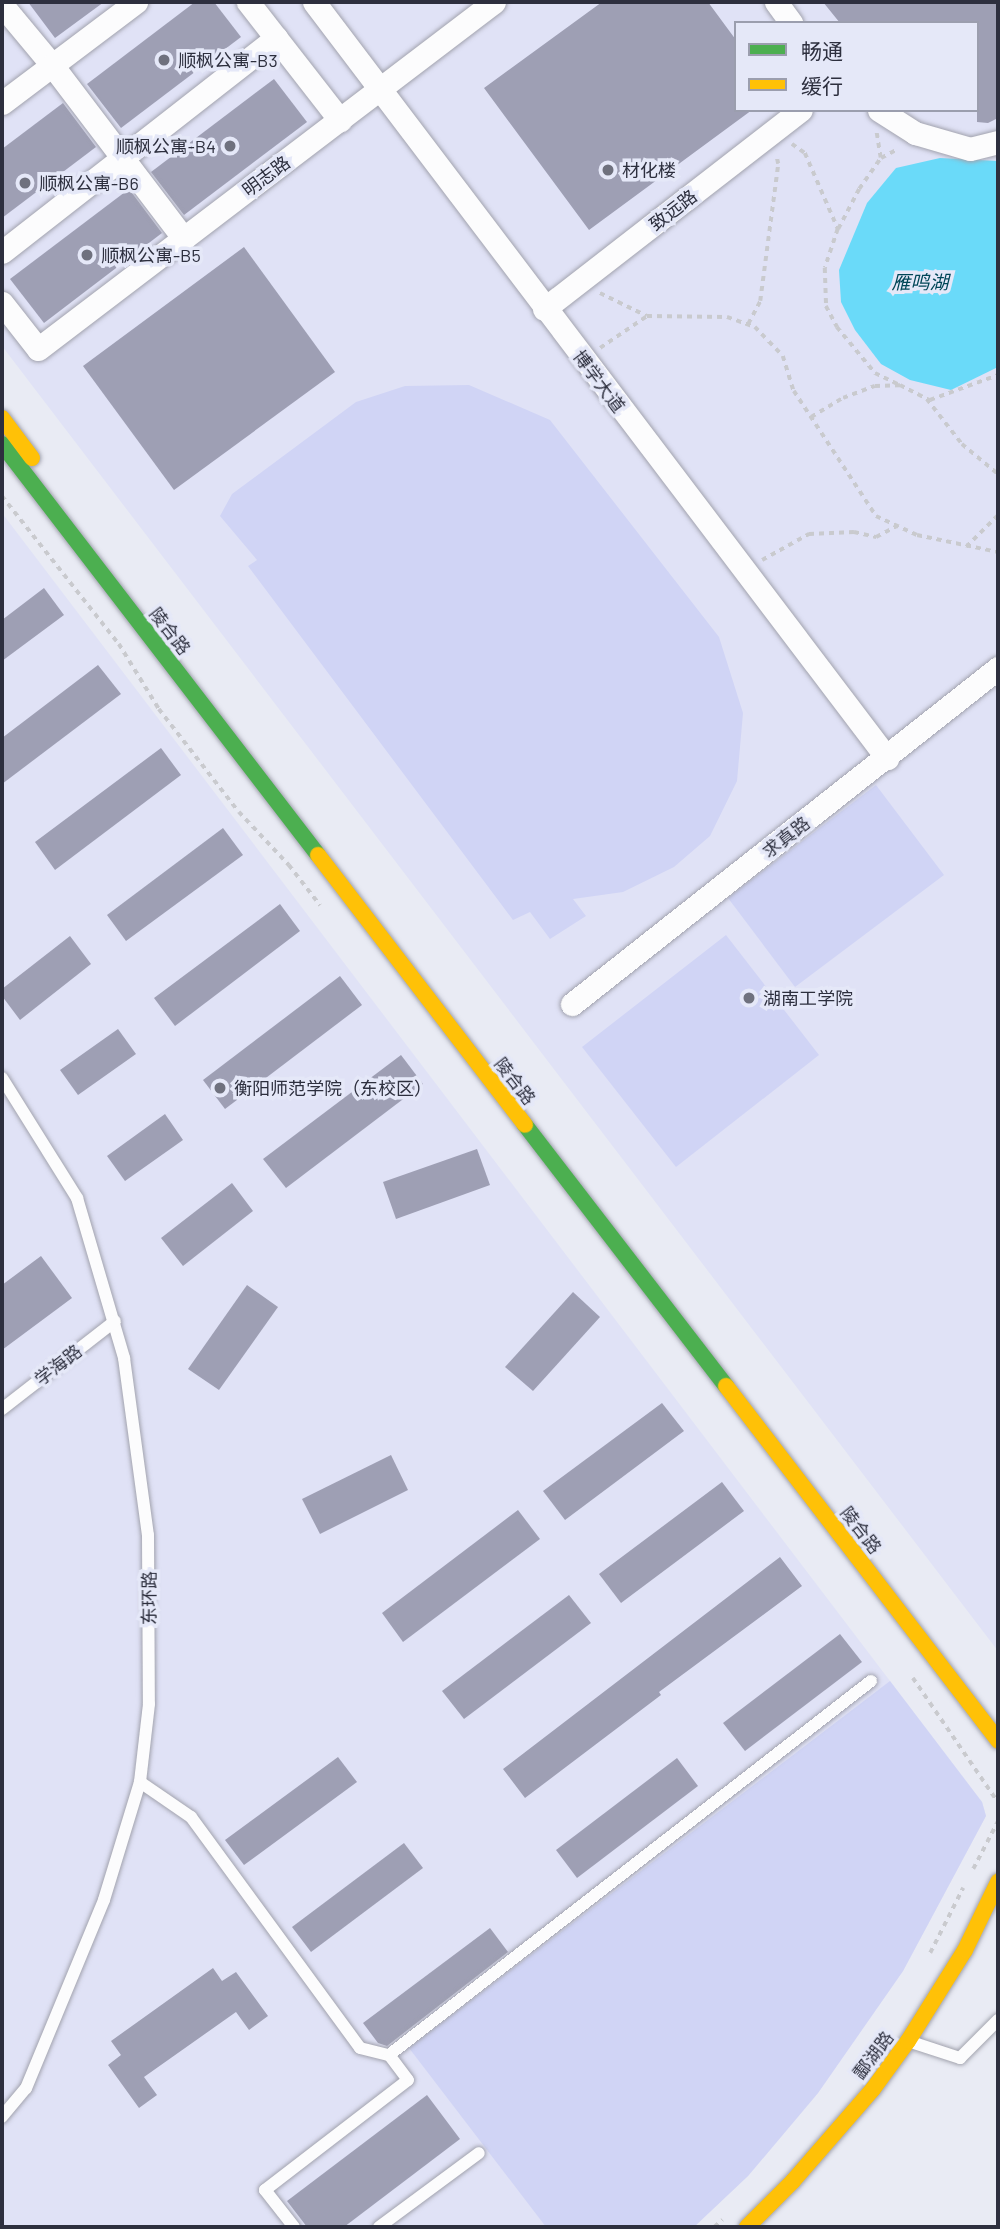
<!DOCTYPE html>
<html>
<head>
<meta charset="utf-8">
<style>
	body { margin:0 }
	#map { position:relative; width:1000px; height:2229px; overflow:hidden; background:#e9ebf4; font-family:Barlow,"Noto Sans SC",sans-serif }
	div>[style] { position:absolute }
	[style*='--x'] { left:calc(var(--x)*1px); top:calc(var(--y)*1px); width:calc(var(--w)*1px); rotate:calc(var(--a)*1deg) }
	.built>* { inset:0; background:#e0e2f6 }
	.green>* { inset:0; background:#d0d4f5 }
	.water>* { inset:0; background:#6adaf9 }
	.building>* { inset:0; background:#9e9fb4 }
	.path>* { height:3.5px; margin-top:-1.75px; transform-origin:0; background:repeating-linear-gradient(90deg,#c9cace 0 5px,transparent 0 10px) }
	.roads { filter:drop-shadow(0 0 2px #a2a3ae) drop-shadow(0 0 2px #a2a3ae) }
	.lane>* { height:12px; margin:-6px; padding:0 6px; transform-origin:6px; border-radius:6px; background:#fcfcfd }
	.street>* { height:23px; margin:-11.5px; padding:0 11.5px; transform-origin:11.5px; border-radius:11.5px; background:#fcfcfd }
	.fast>* { height:16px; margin:-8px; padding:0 8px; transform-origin:8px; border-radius:8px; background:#4caf50 }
	.slow>* { height:16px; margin:-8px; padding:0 8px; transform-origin:8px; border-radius:8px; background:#ffc107 }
	.dots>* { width:19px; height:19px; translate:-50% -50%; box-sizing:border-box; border:4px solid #e5e8f8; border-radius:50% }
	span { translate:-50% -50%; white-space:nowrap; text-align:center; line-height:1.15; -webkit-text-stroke:7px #e5e8f8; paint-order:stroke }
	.poi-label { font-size:18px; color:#2d2f3e }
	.left { translate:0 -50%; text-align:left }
	.right { translate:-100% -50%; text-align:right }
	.street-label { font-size:18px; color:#2d2f3e }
	.water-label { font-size:19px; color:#004657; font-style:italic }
	.frame { position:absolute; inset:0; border:4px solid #2d2f3e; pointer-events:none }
	.legend { position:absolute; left:734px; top:21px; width:245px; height:91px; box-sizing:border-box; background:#e5e8f8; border:2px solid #9b9eae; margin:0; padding:9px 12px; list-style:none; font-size:21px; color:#2d2f3e }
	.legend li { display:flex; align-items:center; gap:14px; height:35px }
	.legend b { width:35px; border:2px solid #9b9eae }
</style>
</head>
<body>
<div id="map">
	<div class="built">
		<i style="clip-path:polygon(evenodd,2px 2px,998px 2px,998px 1651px,2px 346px,2px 2px,736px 23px,977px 23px,977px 110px,736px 110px,736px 23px)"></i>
		<i style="clip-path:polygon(2px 513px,982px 1802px,986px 1816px,903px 1971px,818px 2093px,748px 2176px,694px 2227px,2px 2227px)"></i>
	</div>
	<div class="green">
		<i style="clip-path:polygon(469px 385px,550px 420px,719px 637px,743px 713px,737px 781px,710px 836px,674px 867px,623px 892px,573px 899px,586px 916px,550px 939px,530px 912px,513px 920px,248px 566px,257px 560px,220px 516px,232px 494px,356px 402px,405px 386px)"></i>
		<i style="clip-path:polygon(876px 785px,944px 875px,795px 987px,728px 898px)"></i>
		<i style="clip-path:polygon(726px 935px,819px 1055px,676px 1167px,582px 1047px)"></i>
		<i style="clip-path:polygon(890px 1681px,982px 1802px,986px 1816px,903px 1971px,818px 2093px,748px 2176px,694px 2227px,546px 2227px,409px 2048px)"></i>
	</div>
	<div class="water">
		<i style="clip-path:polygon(940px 158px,998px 161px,998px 367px,951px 390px,910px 380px,881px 364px,855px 330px,841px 302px,839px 270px,867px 203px,896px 168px)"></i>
	</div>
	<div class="building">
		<i style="clip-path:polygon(28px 2px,104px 2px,55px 38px)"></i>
		<i style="clip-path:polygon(195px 2px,214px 2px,241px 37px,121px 128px,87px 84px)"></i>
		<i style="clip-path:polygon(602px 2px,708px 2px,736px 40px,736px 110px,752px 110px,589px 230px,484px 88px)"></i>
		<i style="clip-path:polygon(823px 2px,998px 2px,998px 118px,988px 123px,977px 122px,977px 23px,840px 23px)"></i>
		<i style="clip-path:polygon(274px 79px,307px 122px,184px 215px,151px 172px)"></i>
		<i style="clip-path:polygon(63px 103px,96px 147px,2px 218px,2px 149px)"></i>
		<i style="clip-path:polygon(129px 189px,162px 233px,44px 323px,10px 279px)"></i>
		<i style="clip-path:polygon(244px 247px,335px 372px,174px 490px,83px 366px)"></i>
		<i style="clip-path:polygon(44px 588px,64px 615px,2px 661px,2px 620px)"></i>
		<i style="clip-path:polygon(98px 665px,121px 694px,2px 784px,2px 738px)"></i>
		<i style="clip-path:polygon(161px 748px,181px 775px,55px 870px,35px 842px)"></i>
		<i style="clip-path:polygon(223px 828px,243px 855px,126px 941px,107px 915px)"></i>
		<i style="clip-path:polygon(280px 904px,300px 931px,175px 1026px,154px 998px)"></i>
		<i style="clip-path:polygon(70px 936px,91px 964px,20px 1020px,2px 996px,2px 989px)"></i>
		<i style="clip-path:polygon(340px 976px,362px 1005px,225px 1109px,203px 1080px)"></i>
		<i style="clip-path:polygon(118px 1029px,136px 1054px,78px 1095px,60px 1070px)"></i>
		<i style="clip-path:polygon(401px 1055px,423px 1084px,286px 1188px,263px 1159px)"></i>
		<i style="clip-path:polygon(165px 1114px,183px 1140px,125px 1181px,107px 1156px)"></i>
		<i style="clip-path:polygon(477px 1149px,490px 1185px,396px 1219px,383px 1182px)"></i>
		<i style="clip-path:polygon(232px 1183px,253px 1211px,183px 1266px,161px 1238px)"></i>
		<i style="clip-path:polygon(41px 1256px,72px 1298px,2px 1350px,2px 1285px)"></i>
		<i style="clip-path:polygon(247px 1285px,278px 1307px,219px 1390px,188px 1369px)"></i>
		<i style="clip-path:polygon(573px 1292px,600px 1317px,533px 1391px,505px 1367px)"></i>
		<i style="clip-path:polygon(662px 1403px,684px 1431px,565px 1520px,543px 1491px)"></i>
		<i style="clip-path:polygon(391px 1455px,408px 1490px,320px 1534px,302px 1499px)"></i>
		<i style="clip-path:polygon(722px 1482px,744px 1511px,621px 1603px,599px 1574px)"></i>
		<i style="clip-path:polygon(518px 1510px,540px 1539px,403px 1642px,382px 1613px)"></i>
		<i style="clip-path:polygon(780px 1557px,802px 1586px,659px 1692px,661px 1695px,525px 1798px,503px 1769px)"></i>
		<i style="clip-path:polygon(569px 1595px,591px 1623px,464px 1719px,442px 1691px)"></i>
		<i style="clip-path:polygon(840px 1634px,862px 1662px,745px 1751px,723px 1723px)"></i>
		<i style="clip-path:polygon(338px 1757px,357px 1782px,244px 1865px,225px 1840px)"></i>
		<i style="clip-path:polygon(677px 1758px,698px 1786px,577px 1878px,556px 1850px)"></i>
		<i style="clip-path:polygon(404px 1843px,423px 1868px,311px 1952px,292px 1927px)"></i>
		<i style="clip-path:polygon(490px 1928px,508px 1952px,387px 2046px,378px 2043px,363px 2023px)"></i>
		<i style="clip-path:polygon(213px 1968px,222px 1981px,236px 1972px,268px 2016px,249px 2030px,236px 2012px,144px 2077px,157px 2095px,139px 2108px,108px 2065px,121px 2055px,111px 2041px)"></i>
		<i style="clip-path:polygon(427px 2095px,460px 2139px,344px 2227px,307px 2227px,287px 2201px)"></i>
	</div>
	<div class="path">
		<i style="--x:877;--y:133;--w:25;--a:81"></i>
		<i style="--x:792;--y:144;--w:16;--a:35"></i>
		<i style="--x:805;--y:153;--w:83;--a:66.5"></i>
		<i style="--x:838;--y:229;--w:41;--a:108.4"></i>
		<i style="--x:825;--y:268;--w:38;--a:88"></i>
		<i style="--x:826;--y:306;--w:24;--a:62"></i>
		<i style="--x:837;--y:327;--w:60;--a:50.4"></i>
		<i style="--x:875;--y:373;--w:28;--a:26"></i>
		<i style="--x:838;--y:229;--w:45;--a:-62.3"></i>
		<i style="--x:859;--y:189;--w:38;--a:-55"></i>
		<i style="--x:881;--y:158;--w:19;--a:-28"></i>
		<i style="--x:600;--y:293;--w:52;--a:26.1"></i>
		<i style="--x:647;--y:316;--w:80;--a:0.7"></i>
		<i style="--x:727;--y:317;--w:30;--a:20"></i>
		<i style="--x:755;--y:327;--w:40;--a:46"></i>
		<i style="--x:783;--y:356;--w:37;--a:73"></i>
		<i style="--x:794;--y:391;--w:149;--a:56.7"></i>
		<i style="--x:876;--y:516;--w:45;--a:24.9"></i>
		<i style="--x:917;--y:535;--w:83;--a:11.9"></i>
		<i style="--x:748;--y:324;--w:26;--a:-62"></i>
		<i style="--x:760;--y:301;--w:138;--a:-82.5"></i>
		<i style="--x:778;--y:164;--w:9;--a:-103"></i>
		<i style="--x:600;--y:348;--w:57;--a:-34.2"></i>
		<i style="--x:927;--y:399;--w:57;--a:52.1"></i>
		<i style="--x:962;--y:444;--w:47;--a:39.8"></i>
		<i style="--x:811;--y:417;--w:37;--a:-31"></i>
		<i style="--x:843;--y:398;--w:34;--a:-21"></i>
		<i style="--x:875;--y:386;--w:25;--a:-2"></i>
		<i style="--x:900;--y:385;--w:34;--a:27"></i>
		<i style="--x:930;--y:400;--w:72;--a:-20.2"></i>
		<i style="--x:2;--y:496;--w:189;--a:51.7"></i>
		<i style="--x:119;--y:644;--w:76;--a:58.4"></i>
		<i style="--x:159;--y:709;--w:130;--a:52.2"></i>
		<i style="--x:239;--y:812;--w:73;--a:46.7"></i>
		<i style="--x:289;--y:865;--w:51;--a:52.2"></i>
		<i style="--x:966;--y:547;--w:45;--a:-45"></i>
		<i style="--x:762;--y:560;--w:54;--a:-29"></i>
		<i style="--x:809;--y:534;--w:45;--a:-2.5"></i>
		<i style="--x:854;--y:532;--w:23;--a:13"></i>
		<i style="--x:876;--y:537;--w:24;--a:-28"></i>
		<i style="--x:913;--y:1678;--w:150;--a:55.6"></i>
		<i style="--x:973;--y:1869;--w:54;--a:-62.5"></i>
		<i style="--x:930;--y:1953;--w:73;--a:-63.1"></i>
		<i style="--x:714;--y:2227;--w:11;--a:-41"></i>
	</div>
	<div class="roads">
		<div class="lane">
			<i style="--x:2;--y:1078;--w:142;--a:58"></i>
			<i style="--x:77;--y:1198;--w:167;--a:73.6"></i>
			<i style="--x:124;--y:1358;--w:179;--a:82.3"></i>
			<i style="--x:148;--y:1535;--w:169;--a:89.7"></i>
			<i style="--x:149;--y:1704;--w:79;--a:96.6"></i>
			<i style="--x:140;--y:1782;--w:123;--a:107"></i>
			<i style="--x:104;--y:1900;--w:204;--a:112.5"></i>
			<i style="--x:26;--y:2088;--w:38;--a:130"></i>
			<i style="--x:2;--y:1409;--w:143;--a:-37.9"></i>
			<i style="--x:140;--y:1782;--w:62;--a:34.5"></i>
			<i style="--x:191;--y:1817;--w:286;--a:53.8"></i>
			<i style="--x:360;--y:2048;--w:30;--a:14"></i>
			<i style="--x:908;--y:2041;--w:55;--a:18.1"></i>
			<i style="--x:960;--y:2058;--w:54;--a:-45"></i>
			<i style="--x:294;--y:2227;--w:47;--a:-128.1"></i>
			<i style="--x:265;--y:2190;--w:180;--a:-37.6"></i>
			<i style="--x:408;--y:2080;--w:31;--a:-127"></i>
			<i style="--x:389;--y:2055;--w:610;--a:-37.81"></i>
			<i style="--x:379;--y:2227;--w:124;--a:-36.5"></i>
		</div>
		<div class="street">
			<i style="--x:248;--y:2;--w:150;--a:52.1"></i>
			<i style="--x:314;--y:2;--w:949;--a:52.84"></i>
			<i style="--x:776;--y:2;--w:26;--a:54"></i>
			<i style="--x:2;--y:5;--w:78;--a:50.2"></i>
			<i style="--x:52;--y:65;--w:218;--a:52.8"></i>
			<i style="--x:2;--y:103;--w:168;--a:-37"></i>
			<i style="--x:879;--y:110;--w:43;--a:32.6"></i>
			<i style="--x:915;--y:133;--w:57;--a:16.2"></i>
			<i style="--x:970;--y:149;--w:29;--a:-14"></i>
			<i style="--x:2;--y:252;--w:348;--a:-38"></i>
			<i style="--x:2;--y:303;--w:58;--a:52"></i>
			<i style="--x:38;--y:349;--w:573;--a:-37.27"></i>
			<i style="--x:544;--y:309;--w:325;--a:-37.8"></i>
			<i style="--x:572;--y:1004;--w:543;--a:-38.26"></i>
		</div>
		<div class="fast">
			<i style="--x:2;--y:444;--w:518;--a:52.44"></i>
			<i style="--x:525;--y:1125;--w:329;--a:52.4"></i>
		</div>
		<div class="slow">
			<i style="--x:2;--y:418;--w:50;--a:53.1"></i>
			<i style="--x:318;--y:855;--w:340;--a:52.5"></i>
			<i style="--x:726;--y:1386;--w:447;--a:52.5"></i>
			<i style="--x:747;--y:2227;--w:65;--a:-45"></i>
			<i style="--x:793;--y:2181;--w:122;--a:-49"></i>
			<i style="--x:873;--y:2089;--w:59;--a:-53.9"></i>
			<i style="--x:908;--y:2041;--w:107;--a:-57.9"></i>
			<i style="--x:965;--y:1950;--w:76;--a:-64.1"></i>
		</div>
	</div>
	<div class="dots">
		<i style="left:164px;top:60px;background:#6f717e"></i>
		<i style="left:230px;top:146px;background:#6f717e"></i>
		<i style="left:608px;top:170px;background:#6f717e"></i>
		<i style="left:25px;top:183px;background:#6f717e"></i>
		<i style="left:87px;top:255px;background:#6f717e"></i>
		<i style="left:749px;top:998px;background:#6f717e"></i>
		<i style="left:220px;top:1088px;background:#6f717e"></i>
	</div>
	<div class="poi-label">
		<span class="left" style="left:178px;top:60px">顺枫公寓-B3</span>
		<span class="right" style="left:216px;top:146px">顺枫公寓-B4</span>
		<span class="left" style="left:622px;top:170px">材化楼</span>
		<span class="left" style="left:39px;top:183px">顺枫公寓-B6</span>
		<span class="left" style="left:101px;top:255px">顺枫公寓-B5</span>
		<span class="left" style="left:763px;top:998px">湖南工学院</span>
		<span class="left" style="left:234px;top:1088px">衡阳师范学院（东校区）</span>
	</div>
	<div class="street-label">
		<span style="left:266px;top:176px;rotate:-37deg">明志路</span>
		<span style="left:673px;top:210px;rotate:-38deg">致远路</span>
		<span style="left:599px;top:381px;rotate:53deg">博学大道</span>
		<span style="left:170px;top:631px;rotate:52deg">陵合路</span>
		<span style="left:786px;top:837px;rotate:-38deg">求真路</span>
		<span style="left:515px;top:1081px;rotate:52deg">陵合路</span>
		<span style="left:58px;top:1365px;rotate:-38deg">学海路</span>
		<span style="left:861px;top:1530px;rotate:52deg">陵合路</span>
		<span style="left:149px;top:1598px;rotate:-90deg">东环路</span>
		<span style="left:873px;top:2055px;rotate:-53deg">酃湖路</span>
	</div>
	<div class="water-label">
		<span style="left:920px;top:282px">雁鸣湖</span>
	</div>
	<div class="frame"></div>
	<ul class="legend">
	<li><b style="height:9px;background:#4caf50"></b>畅通</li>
	<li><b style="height:9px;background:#ffc107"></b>缓行</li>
	</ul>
</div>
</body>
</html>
